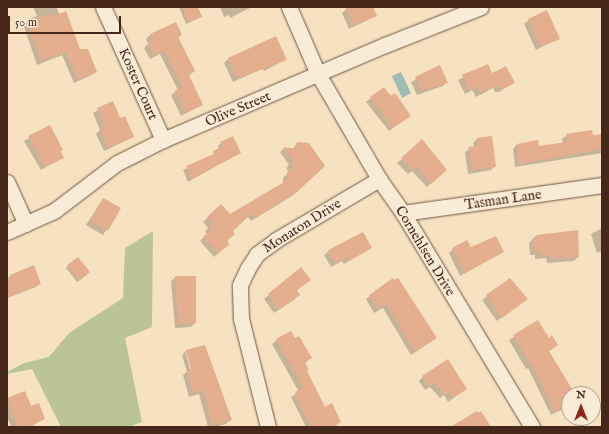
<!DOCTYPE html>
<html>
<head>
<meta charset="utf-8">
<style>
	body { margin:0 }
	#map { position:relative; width:609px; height:434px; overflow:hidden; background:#f6e2c0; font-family:"IM FELL English",serif }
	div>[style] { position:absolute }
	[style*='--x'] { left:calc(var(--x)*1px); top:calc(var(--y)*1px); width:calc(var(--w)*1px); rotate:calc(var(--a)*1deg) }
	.green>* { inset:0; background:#bac494 }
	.water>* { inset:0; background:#9dbdb5 }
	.shadow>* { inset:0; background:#0003 }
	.building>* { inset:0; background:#e4ae8f }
	.roads { filter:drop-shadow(0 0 1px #715644) drop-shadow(0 0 1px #715644) }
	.minor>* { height:15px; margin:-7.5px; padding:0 7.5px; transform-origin:7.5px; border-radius:7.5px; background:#f9ecd6 }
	span { translate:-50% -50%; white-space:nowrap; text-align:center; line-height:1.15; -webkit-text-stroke:3px #f9ecd6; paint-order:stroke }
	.street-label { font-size:14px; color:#45281a }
	.frame { position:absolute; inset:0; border:8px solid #45281a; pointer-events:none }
	.north { position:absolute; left:561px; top:386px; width:40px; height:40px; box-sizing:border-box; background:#f9ecd6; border:1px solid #b19e8b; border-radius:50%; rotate:0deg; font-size:11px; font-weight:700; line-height:16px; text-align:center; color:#45281a }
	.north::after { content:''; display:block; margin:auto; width:14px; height:18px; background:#8f2418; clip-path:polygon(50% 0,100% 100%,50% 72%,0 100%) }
	.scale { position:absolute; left:8px; top:16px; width:113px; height:18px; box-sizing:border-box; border:2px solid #45281a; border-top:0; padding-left:5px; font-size:12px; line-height:14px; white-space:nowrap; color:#45281a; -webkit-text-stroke:3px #f9ecd6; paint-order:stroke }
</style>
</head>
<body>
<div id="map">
	<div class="green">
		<i style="clip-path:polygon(153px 231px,152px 327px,125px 338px,142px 422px,129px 427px,61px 427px,32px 369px,7px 374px,7px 372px,24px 363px,49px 357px,69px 333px,123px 298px,125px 248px)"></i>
	</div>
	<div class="water">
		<i style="clip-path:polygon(401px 72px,411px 93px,402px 98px,392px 76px)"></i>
	</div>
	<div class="shadow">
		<i style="clip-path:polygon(33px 7px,56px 7px,79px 51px,96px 71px,92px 75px,74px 83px,62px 55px,37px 65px,24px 27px,29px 19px,37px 16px)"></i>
		<i style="clip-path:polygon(179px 7px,197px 7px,201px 17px,186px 24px)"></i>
		<i style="clip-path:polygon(220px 7px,252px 7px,230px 18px,229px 15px,224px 17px)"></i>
		<i style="clip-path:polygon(349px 7px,372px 7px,376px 16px,349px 29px,342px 13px)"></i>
		<i style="clip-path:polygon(529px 20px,559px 38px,536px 50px,524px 24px)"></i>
		<i style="clip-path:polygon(175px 23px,181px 35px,178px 38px,194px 71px,188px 76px,202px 105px,181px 116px,171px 95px,178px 90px,160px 54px,150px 59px,144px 48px,148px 44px,146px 39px,150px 35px)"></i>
		<i style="clip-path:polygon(228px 59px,285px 60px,264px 71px,263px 68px,233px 82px,224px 63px)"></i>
		<i style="clip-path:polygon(487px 65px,491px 74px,513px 83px,499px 92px,495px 92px,493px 88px,476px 97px,472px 90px,465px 94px,458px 80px)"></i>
		<i style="clip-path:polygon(439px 66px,447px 82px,443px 86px,417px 95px,411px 82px)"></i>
		<i style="clip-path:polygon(384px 88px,409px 116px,389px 131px,366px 102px)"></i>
		<i style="clip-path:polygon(112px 102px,120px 119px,133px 137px,104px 151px,96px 134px,100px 130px,93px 113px)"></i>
		<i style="clip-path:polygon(50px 126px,63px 157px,41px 170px,24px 141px)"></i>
		<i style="clip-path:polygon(567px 135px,602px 135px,602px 153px,515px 167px,513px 149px,517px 144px,538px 147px,563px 143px,562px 139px)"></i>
		<i style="clip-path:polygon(491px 137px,495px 166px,491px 170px,468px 174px,465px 152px,474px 147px,473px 143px,477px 139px)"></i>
		<i style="clip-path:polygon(221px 143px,240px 152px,188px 182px,183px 170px,211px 157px,219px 149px,218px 146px)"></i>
		<i style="clip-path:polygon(297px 143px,324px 166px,292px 196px,251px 221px,248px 217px,232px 231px,224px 248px,214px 257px,200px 241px,207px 234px,205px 231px,208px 228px,203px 222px,221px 205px,230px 215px,283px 184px,283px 178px,289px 172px,286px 168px,289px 165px,280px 152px,284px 148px,293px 149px)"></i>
		<i style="clip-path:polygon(402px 159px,445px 170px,427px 187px,412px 171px,408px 174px,397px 163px)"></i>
		<i style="clip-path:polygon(103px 199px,120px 208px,103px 235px,86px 225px)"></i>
		<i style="clip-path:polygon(602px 228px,602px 251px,597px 253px,591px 234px)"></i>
		<i style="clip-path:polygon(533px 239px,578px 257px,574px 261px,547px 263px,546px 258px,535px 259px,535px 255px,530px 255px,529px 243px)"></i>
		<i style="clip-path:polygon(370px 248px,344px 264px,342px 261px,331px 267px,324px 255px,329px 251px)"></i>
		<i style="clip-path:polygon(470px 248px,503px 252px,460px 276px,449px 253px,453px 249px)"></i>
		<i style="clip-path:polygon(68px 266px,87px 274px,77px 282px,66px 268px)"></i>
		<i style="clip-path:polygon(301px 269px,309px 280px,296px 291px,295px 299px,274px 313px,264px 299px)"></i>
		<i style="clip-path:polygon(11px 276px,40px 283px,36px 287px,7px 298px,7px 279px)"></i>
		<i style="clip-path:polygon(176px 277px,195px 323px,191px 327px,175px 328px,171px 281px)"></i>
		<i style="clip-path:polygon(393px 279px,436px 338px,411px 355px,383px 308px,374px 313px,366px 299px)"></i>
		<i style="clip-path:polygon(510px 279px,527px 299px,497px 321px,482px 300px)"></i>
		<i style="clip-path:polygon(537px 321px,548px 339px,557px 345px,548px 352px,574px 394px,569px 394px,569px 406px,551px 415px,528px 368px,526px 369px,509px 340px)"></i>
		<i style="clip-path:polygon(295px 339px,310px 358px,305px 363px,306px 371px,324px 408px,340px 422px,334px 427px,306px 427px,291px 397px,299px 392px,272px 344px,277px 340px)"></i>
		<i style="clip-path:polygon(evenodd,204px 346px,231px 420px,226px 424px,215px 427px,208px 427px,199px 394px,189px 397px,183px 375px,187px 372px,182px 355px,186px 351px,204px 346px,186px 352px,188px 352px,193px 373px,191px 374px,186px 352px)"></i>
		<i style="clip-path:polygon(423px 377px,466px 389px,448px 402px,444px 395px,440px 398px,430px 387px,425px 390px,419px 381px)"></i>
		<i style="clip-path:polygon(24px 392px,30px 407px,44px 419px,30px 427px,11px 427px,7px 417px,7px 399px)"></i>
	</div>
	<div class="building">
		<i style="clip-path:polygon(182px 7px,198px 7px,202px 17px,189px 22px)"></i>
		<i style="clip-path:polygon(345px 7px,373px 7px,377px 16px,354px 25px)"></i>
		<i style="clip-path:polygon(547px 10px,560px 39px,541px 47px,528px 19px)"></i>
		<i style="clip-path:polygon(66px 11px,80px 49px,88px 49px,97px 72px,78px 80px,66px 52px,41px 61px,27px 22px,51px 13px,52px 17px)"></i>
		<i style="clip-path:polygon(176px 22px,182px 35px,178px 37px,195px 71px,189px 75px,203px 105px,186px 113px,175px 90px,182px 87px,165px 51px,154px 56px,148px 43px,153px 41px,150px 34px)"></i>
		<i style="clip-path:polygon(276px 36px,287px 60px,237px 79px,228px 58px)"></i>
		<i style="clip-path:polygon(488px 64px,492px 73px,506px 66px,515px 83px,504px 88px,499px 88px,498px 85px,480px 93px,477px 87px,469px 91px,462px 75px)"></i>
		<i style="clip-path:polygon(440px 65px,448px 83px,421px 91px,415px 77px)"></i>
		<i style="clip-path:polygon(384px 87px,390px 96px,395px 93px,411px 116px,393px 128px,370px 97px)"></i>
		<i style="clip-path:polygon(113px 101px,120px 118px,125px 116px,134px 137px,108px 148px,100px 129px,105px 127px,97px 108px)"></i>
		<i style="clip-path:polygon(50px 125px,63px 150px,60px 151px,64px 158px,45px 167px,28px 136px)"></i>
		<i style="clip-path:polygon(592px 130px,593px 135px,602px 134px,602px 149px,519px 164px,517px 144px,538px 140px,539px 146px,567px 142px,566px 134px)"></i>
		<i style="clip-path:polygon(233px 136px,241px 153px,192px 179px,186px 166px,214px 154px,213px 151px,223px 146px,220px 142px)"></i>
		<i style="clip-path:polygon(492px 136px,496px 167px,472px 170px,468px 147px,478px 146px,477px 138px)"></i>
		<i style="clip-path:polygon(422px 139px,447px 170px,431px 184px,417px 167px,413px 171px,401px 158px)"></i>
		<i style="clip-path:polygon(297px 142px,309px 143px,325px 166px,297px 192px,255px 218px,252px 213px,233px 231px,235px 234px,227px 241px,230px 244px,218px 254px,203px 237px,211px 230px,208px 227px,212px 223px,207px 217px,221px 204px,230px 214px,286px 181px,287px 172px,293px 168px,290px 163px,293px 161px,283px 147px,296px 149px)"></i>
		<i style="clip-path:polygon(103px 198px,121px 208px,108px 231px,90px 221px)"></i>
		<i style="clip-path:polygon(578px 230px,579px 257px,550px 259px,550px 255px,539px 255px,539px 251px,534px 252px,533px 238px,537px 235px)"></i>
		<i style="clip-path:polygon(363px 232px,372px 248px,349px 261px,347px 257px,336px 264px,328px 250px)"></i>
		<i style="clip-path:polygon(496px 236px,504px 252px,465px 273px,452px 248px,467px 240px,471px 247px)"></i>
		<i style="clip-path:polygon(78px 257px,90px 272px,79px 281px,67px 265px)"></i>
		<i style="clip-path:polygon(34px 265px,41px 284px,7px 298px,7px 279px,11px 278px,10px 275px)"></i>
		<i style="clip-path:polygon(301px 267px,311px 280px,297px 290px,300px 295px,279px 310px,268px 294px)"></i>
		<i style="clip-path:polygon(175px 276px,196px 276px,196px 323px,178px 324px)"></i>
		<i style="clip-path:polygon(393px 278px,394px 280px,398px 278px,437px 338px,415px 352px,387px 304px,378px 309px,369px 295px)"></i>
		<i style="clip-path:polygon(510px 278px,528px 299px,502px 318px,486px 295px)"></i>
		<i style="clip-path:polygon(538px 320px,549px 338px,552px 335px,558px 345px,549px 351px,575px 394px,569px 394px,569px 404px,555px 412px,532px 364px,531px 365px,513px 335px)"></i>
		<i style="clip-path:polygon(291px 331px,295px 338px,299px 336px,312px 358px,305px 362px,309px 370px,307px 371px,325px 407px,332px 403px,341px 422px,331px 427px,312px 427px,300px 406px,295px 392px,303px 388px,276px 339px)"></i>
		<i style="clip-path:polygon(205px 345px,232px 420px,212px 425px,203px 390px,193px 393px,187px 370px,191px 369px,186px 350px)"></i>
		<i style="clip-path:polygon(448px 359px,467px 389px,453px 398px,449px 392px,444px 395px,435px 383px,429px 387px,422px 376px)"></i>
		<i style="clip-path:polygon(25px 391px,31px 406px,39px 403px,45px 419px,26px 427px,17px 427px,7px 398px)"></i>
		<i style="clip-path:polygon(477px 411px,478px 413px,481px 411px,491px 427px,450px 427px)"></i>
	</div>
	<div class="roads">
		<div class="minor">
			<i style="--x:103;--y:7;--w:146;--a:65.7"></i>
			<i style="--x:289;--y:7;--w:73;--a:66.6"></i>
			<i style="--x:318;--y:74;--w:121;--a:59.8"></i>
			<i style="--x:379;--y:179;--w:42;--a:54.8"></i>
			<i style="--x:403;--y:213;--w:250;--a:58.9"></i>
			<i style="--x:7;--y:182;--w:46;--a:65.7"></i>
			<i style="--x:403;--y:213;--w:201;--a:-8"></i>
			<i style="--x:7;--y:232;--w:51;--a:-24.1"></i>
			<i style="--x:54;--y:211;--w:79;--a:-37.3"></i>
			<i style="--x:117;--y:163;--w:51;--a:-26.6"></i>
			<i style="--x:163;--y:140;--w:241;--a:-23.2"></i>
			<i style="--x:385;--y:45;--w:103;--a:-21.6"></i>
			<i style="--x:268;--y:427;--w:111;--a:-104"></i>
			<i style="--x:241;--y:319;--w:34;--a:-92"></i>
			<i style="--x:240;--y:285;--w:19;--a:-65"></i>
			<i style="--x:248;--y:268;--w:17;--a:-57"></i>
			<i style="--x:257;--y:254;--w:24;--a:-36"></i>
			<i style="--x:276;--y:240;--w:120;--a:-30.6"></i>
		</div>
	</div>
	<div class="street-label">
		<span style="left:138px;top:84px;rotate:66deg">Koster Court</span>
		<span style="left:238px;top:109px;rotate:-23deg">Olive Street</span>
		<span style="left:503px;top:200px;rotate:-8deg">Tasman Lane</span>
		<span style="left:302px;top:226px;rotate:-32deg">Monaton Drive</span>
		<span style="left:425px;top:251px;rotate:59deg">Cornehlsen Drive</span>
	</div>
	<div class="frame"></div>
	<div class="north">N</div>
	<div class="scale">50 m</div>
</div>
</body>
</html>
